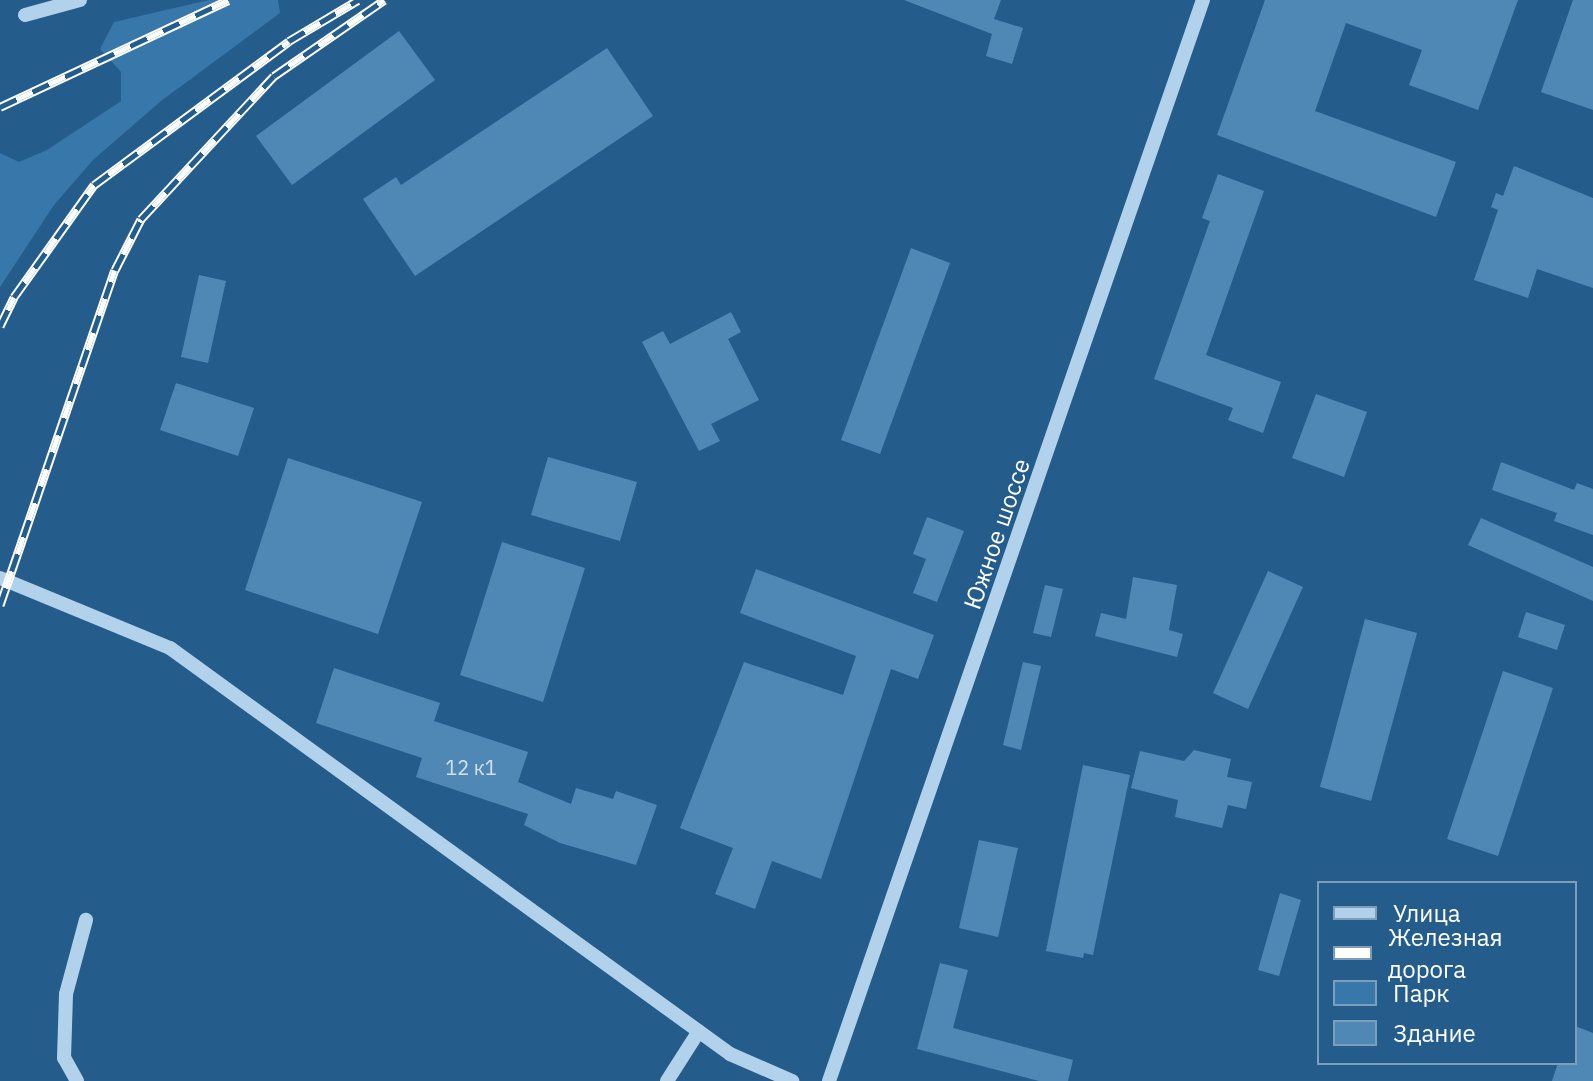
<!DOCTYPE html>
<html>
<head>
<meta charset="utf-8">
<style>
	body { margin:0 }
	#map { position:relative; width:1593px; height:1081px; overflow:hidden; background:#245d8c; font-family:"IBM Plex Sans",sans-serif }
	div>[style] { position:absolute }
	[style*='--x'] { left:calc(var(--x)*1px); top:calc(var(--y)*1px); width:calc(var(--w)*1px); rotate:calc(var(--a)*1deg) }
	.green>* { inset:0; background:#3877a9 }
	.building>* { inset:0; background:#5088b5 }
	.minor>* { height:14px; margin:-7px; padding:0 7px; transform-origin:7px; border-radius:7px; background:#b2d2eb }
	.rail>* { height:9px; margin-top:-4.5px; transform-origin:0; background:repeating-linear-gradient(90deg,#245d8c 0 18px,#fff 0 36px); box-sizing:border-box; border-block:2px solid #fff }
	span { translate:-50% -50%; white-space:nowrap; text-align:center; line-height:1.15; -webkit-text-stroke:6px #245d8c; paint-order:stroke }
	.number-label { font-size:20px; color:#d3e1ec }
	.number-label span { -webkit-text-stroke-width:0 }
	.street-label { font-size:24px; color:#fff }
	.legend { position:absolute; left:1317px; top:881px; width:260px; height:184px; box-sizing:border-box; background:#245d8c; border:2px solid #7c9eba; margin:0; padding:10px 14px; list-style:none; font-size:24px; color:#fff }
	.legend li { display:flex; align-items:center; gap:16px; height:40px }
	.legend b { width:40px; border:2px solid #7c9eba }
</style>
</head>
<body>
<div id="map">
	<div class="green">
		<i style="clip-path:polygon(209px 0,278px 0,280px 13px,161px 101px,93px 160px,54px 205px,0 287px,0 153px,19px 162px,47px 150px,121px 101px,121px 72px,100px 49px,114px 22px)"></i>
	</div>
	<div class="building">
		<i style="clip-path:polygon(904px 0,1001px 0,994px 19px,1023px 28px,1012px 64px,986px 56px,992px 34px)"></i>
		<i style="clip-path:polygon(1265px 0,1518px 0,1478px 110px,1409px 85px,1422px 50px,1346px 23px,1315px 111px,1456px 162px,1436px 217px,1217px 135px)"></i>
		<i style="clip-path:polygon(1573px 0,1593px 0,1593px 110px,1541px 92px)"></i>
		<i style="clip-path:polygon(399px 31px,435px 80px,292px 185px,256px 136px)"></i>
		<i style="clip-path:polygon(607px 48px,653px 116px,415px 276px,363px 199px,396px 177px,401px 185px)"></i>
		<i style="clip-path:polygon(1514px 166px,1593px 198px,1593px 288px,1537px 269px,1528px 298px,1474px 280px,1498px 210px,1491px 207px,1496px 193px,1503px 196px)"></i>
		<i style="clip-path:polygon(1218px 174px,1264px 191px,1206px 355px,1281px 382px,1263px 433px,1228px 420px,1233px 408px,1154px 379px,1210px 221px,1202px 218px)"></i>
		<i style="clip-path:polygon(911px 248px,950px 263px,880px 454px,841px 440px)"></i>
		<i style="clip-path:polygon(199px 275px,226px 281px,208px 363px,181px 357px)"></i>
		<i style="clip-path:polygon(731px 312px,741px 332px,728px 339px,759px 400px,711px 424px,720px 441px,699px 451px,642px 342px,663px 331px,670px 344px)"></i>
		<i style="clip-path:polygon(176px 383px,254px 408px,238px 456px,160px 430px)"></i>
		<i style="clip-path:polygon(1316px 394px,1367px 412px,1344px 477px,1292px 458px)"></i>
		<i style="clip-path:polygon(548px 457px,637px 482px,620px 541px,531px 515px)"></i>
		<i style="clip-path:polygon(288px 458px,422px 502px,378px 634px,245px 590px)"></i>
		<i style="clip-path:polygon(1501px 462px,1574px 490px,1577px 483px,1593px 489px,1593px 535px,1554px 521px,1557px 513px,1492px 490px)"></i>
		<i style="clip-path:polygon(927px 517px,964px 531px,937px 602px,913px 593px,926px 559px,913px 554px)"></i>
		<i style="clip-path:polygon(1481px 518px,1593px 567px,1593px 601px,1468px 545px)"></i>
		<i style="clip-path:polygon(502px 542px,585px 568px,543px 702px,460px 675px)"></i>
		<i style="clip-path:polygon(756px 569px,934px 635px,918px 679px,891px 669px,821px 879px,772px 861px,755px 909px,715px 894px,733px 848px,680px 828px,744px 662px,843px 695px,856px 656px,740px 613px)"></i>
		<i style="clip-path:polygon(1268px 571px,1303px 587px,1248px 709px,1213px 693px)"></i>
		<i style="clip-path:polygon(1133px 577px,1177px 585px,1169px 630px,1183px 634px,1177px 657px,1095px 636px,1101px 613px,1126px 619px)"></i>
		<i style="clip-path:polygon(1045px 585px,1063px 589px,1051px 637px,1033px 633px)"></i>
		<i style="clip-path:polygon(1526px 612px,1565px 625px,1557px 650px,1518px 637px)"></i>
		<i style="clip-path:polygon(1365px 619px,1417px 633px,1371px 801px,1320px 787px)"></i>
		<i style="clip-path:polygon(1023px 662px,1041px 666px,1021px 750px,1003px 745px)"></i>
		<i style="clip-path:polygon(334px 668px,440px 703px,434px 721px,528px 752px,518px 782px,571px 804px,576px 788px,613px 799px,616px 791px,657px 805px,636px 865px,560px 843px,524px 825px,528px 814px,416px 777px,422px 758px,316px 723px)"></i>
		<i style="clip-path:polygon(1503px 671px,1553px 688px,1498px 856px,1447px 839px)"></i>
		<i style="clip-path:polygon(1194px 750px,1231px 759px,1227px 777px,1252px 782px,1246px 809px,1228px 805px,1222px 828px,1175px 817px,1178px 800px,1131px 788px,1140px 751px,1184px 761px)"></i>
		<i style="clip-path:polygon(1083px 765px,1130px 775px,1093px 955px,1084px 953px,1083px 958px,1046px 951px)"></i>
		<i style="clip-path:polygon(979px 840px,1018px 848px,998px 937px,959px 928px)"></i>
		<i style="clip-path:polygon(1280px 893px,1301px 900px,1279px 976px,1258px 970px)"></i>
		<i style="clip-path:polygon(940px 963px,968px 970px,953px 1028px,1073px 1060px,1068px 1081px,1039px 1081px,917px 1049px)"></i>
		<i style="clip-path:polygon(1575px 1026px,1593px 1033px,1593px 1081px,1552px 1081px,1558px 1063px,1575px 1063px)"></i>
	</div>
	<div class="minor">
		<i style="--x:25;--y:15;--w:57;--a:-15.3"></i>
		<i style="--x:0;--y:578;--w:184;--a:22.4"></i>
		<i style="--x:170;--y:648;--w:692;--a:35.94"></i>
		<i style="--x:730;--y:1054;--w:68;--a:23.5"></i>
		<i style="--x:77;--y:1081;--w:26;--a:-119"></i>
		<i style="--x:64;--y:1058;--w:64;--a:-88.2"></i>
		<i style="--x:66;--y:994;--w:77;--a:-74.9"></i>
		<i style="--x:667;--y:1081;--w:59;--a:-57.4"></i>
		<i style="--x:829;--y:1081;--w:1144;--a:-70.92"></i>
	</div>
	<div class="rail">
		<i style="--x:0;--y:107;--w:252;--a:-25.1"></i>
		<i style="--x:0;--y:326;--w:32;--a:-64"></i>
		<i style="--x:14;--y:297;--w:138;--a:-54.5"></i>
		<i style="--x:94;--y:185;--w:242;--a:-36.4"></i>
		<i style="--x:289;--y:41;--w:80;--a:-30.7"></i>
		<i style="--x:0;--y:605;--w:354;--a:-71.1"></i>
		<i style="--x:115;--y:270;--w:57;--a:-63"></i>
		<i style="--x:141;--y:219;--w:195;--a:-47.1"></i>
		<i style="--x:274;--y:76;--w:134;--a:-34.6"></i>
	</div>
	<div class="number-label">
		<span style="left:471px;top:767px">12 к1</span>
	</div>
	<div class="street-label">
		<span style="left:997px;top:534px;rotate:-71deg">Южное шоссе</span>
	</div>
	<ul class="legend">
	<li><b style="height:10px;background:#b2d2eb"></b>Улица</li>
	<li><b style="height:10px;background:#fff"></b>Железная дорога</li>
	<li><b style="height:22px;background:#3877a9"></b>Парк</li>
	<li><b style="height:22px;background:#5088b5"></b>Здание</li>
	</ul>
</div>
</body>
</html>
